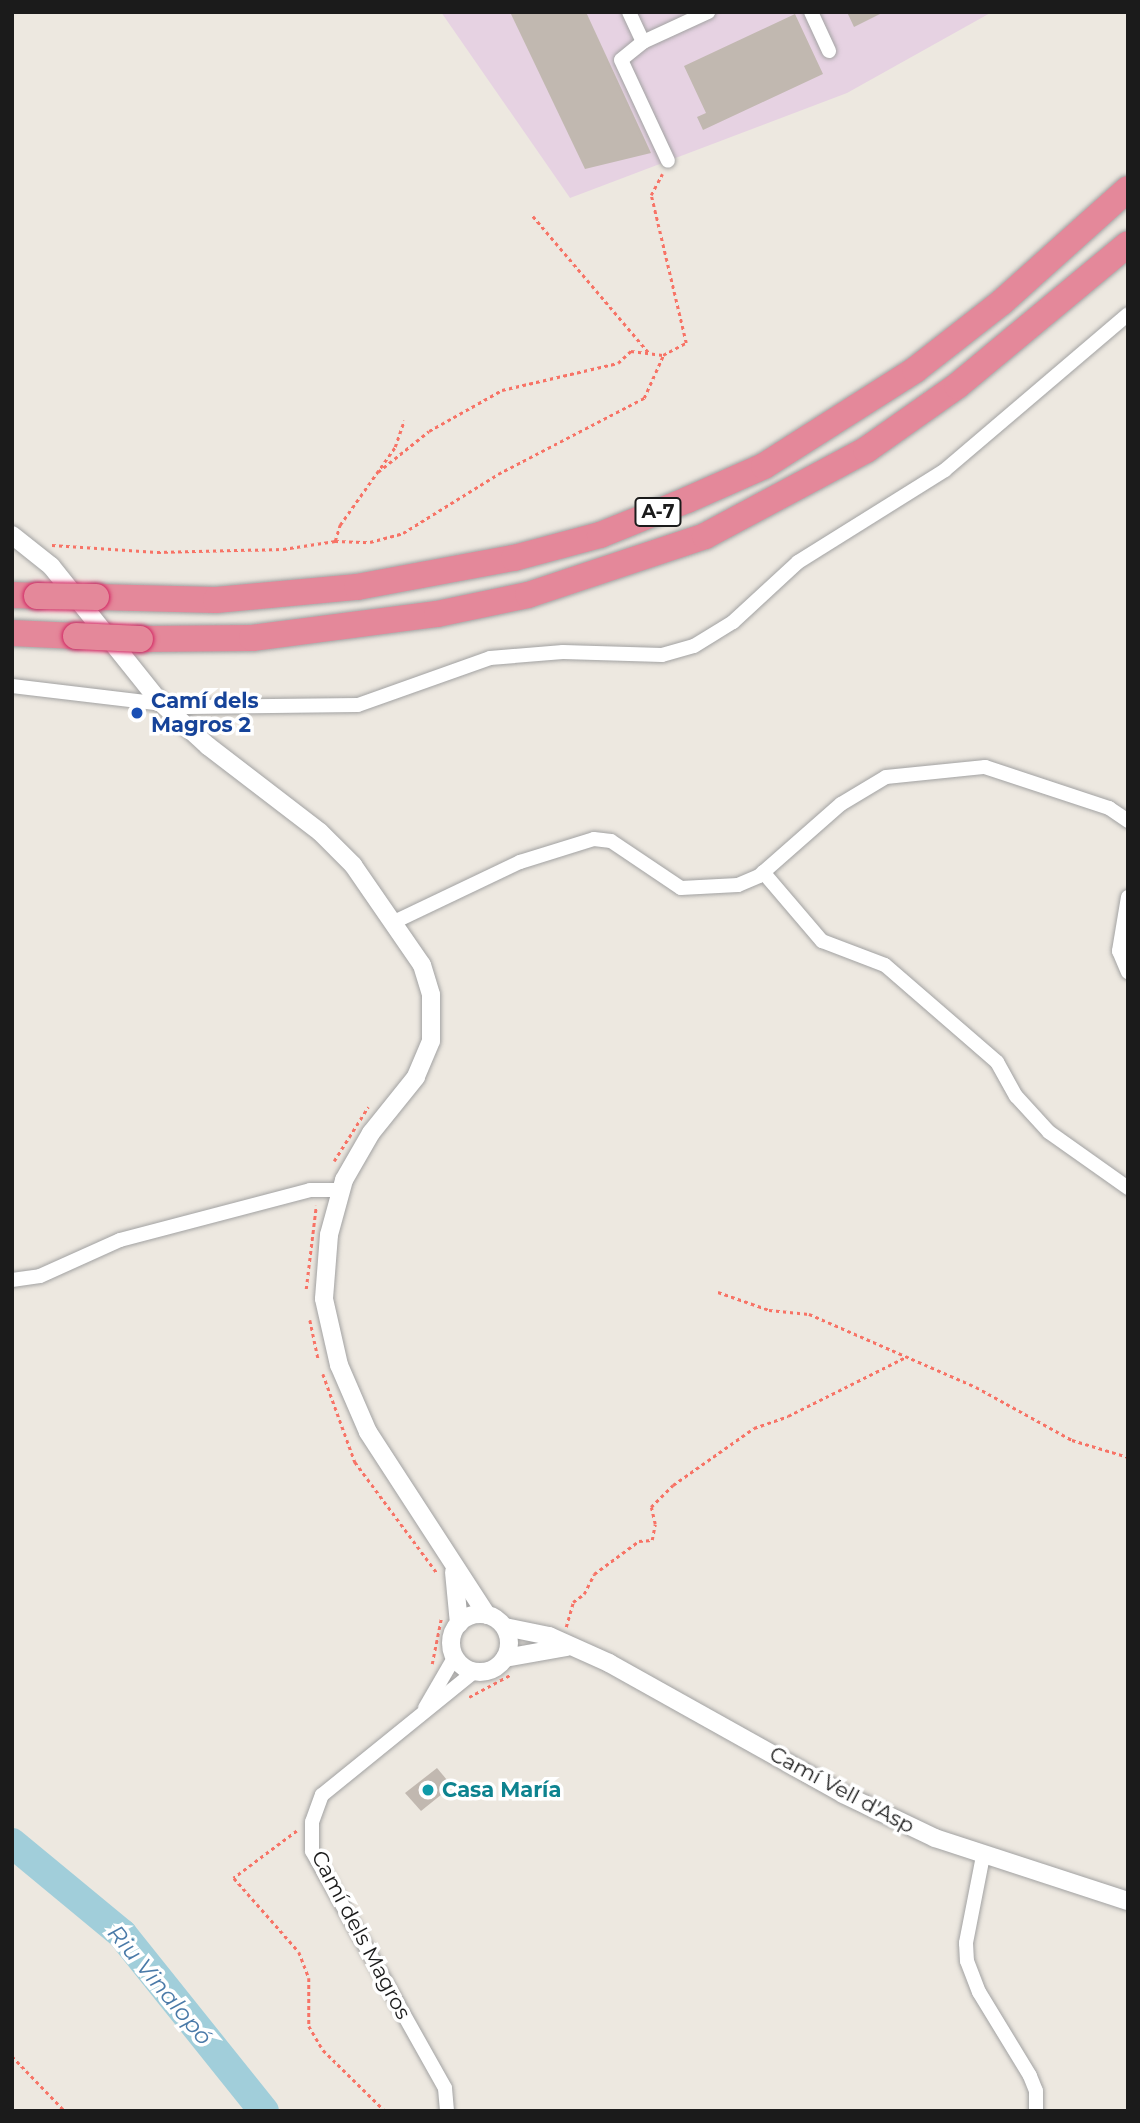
<!DOCTYPE html>
<html>
<head>
<meta charset="utf-8">
<style>
	body { margin:0 }
	#map { position:relative; width:1140px; height:2123px; overflow:hidden; background:#ede8e0; font-family:Montserrat,sans-serif }
	div>[style] { position:absolute }
	[style*='--x'] { left:calc(var(--x)*1px); top:calc(var(--y)*1px); width:calc(var(--w)*1px); rotate:calc(var(--a)*1deg) }
	.industrial>* { inset:0; background:#e6d2e2 }
	.river>* { height:30px; margin:-15px; padding:0 15px; transform-origin:15px; border-radius:15px; background:#a1ceda }
	.building>* { inset:0; background:#c1b8b0 }
	.path>* { height:2.5px; margin-top:-1.25px; transform-origin:0; background:repeating-linear-gradient(90deg,#f77366 0 3.5px,transparent 0 7px) }
	.roads { filter:drop-shadow(0 0 2px #a2a2a2) drop-shadow(0 0 2px #a2a2a2) }
	.minor>* { height:14px; margin:-7px; padding:0 7px; transform-origin:7px; border-radius:7px; background:#fff }
	.tertiary>* { height:18px; margin:-9px; padding:0 9px; transform-origin:9px; border-radius:9px; background:#fff }
	.tertiary>.ring { margin:-9px; padding:0; box-sizing:content-box; background:none; border:18px solid #fff; border-radius:50% }
	.motorway>* { height:26px; margin:-13px; padding:0 13px; transform-origin:13px; border-radius:13px; background:#e4889a }
	.bridges { filter:drop-shadow(0 0 2px #d22663) drop-shadow(0 0 2px #d22663) }
	.motorway-bridge>* { height:26px; margin:-13px; padding:0 13px; transform-origin:13px; border-radius:13px; background:#e4889a }
	.dots>* { width:19px; height:19px; translate:-50% -50%; box-sizing:border-box; border:4px solid #fff; border-radius:50% }
	span { translate:-50% -50%; white-space:nowrap; text-align:center; line-height:1.15; -webkit-text-stroke:7px #fff; paint-order:stroke }
	.shield-label span { padding:2px 5px; background:#fff; border:2px solid; border-radius:5px; -webkit-text-stroke-width:0 }
	.shield-label { font-size:19px; color:#1b1b1b; font-weight:700 }
	.transit-label { font-size:21px; color:#164399; font-weight:700 }
	.left { translate:0 -50%; text-align:left }
	.culture-label { font-size:21px; color:#0d838f; font-weight:700 }
	.street-label { font-size:21px; color:#1b1b1b }
	.water-label { font-size:23px; color:#4a7aa8; font-style:italic }
	.frame { position:absolute; inset:0; border:14px solid #1b1b1b; pointer-events:none }
</style>
</head>
<body>
<div id="map">
	<div class="industrial">
		<i style="clip-path:polygon(441px 12px,992px 12px,847px 93px,570px 198px)"></i>
	</div>
	<div class="river">
		<i style="--x:12;--y:1843;--w:143;--a:39.6"></i>
		<i style="--x:122;--y:1934;--w:227;--a:51.3"></i>
	</div>
	<div class="building">
		<i style="clip-path:polygon(510px 12px,586px 12px,651px 153px,585px 169px)"></i>
		<i style="clip-path:polygon(847px 12px,884px 12px,854px 27px)"></i>
		<i style="clip-path:polygon(795px 14px,823px 74px,703px 130px,697px 117px,706px 113px,684px 66px)"></i>
		<i style="clip-path:polygon(437px 1768px,452px 1786px,421px 1811px,405px 1793px)"></i>
	</div>
	<div class="path">
		<i style="--x:533;--y:216;--w:180;--a:49.7"></i>
		<i style="--x:378;--y:472;--w:65;--a:-38.8"></i>
		<i style="--x:429;--y:431;--w:84;--a:-29.3"></i>
		<i style="--x:502;--y:390;--w:119;--a:-13.1"></i>
		<i style="--x:618;--y:363;--w:18;--a:-43"></i>
		<i style="--x:631;--y:351;--w:32;--a:7"></i>
		<i style="--x:663;--y:355;--w:26;--a:-28"></i>
		<i style="--x:686;--y:343;--w:152;--a:-103.3"></i>
		<i style="--x:651;--y:195;--w:24;--a:-62"></i>
		<i style="--x:335;--y:541;--w:35;--a:2"></i>
		<i style="--x:370;--y:542;--w:34;--a:-15"></i>
		<i style="--x:403;--y:533;--w:112;--a:-31.8"></i>
		<i style="--x:498;--y:474;--w:165;--a:-27.5"></i>
		<i style="--x:644;--y:398;--w:46;--a:-65.7"></i>
		<i style="--x:52;--y:545;--w:105;--a:3.8"></i>
		<i style="--x:157;--y:552;--w:126;--a:-1.4"></i>
		<i style="--x:283;--y:549;--w:53;--a:-8.7"></i>
		<i style="--x:335;--y:541;--w:17;--a:-73"></i>
		<i style="--x:340;--y:525;--w:95;--a:-54.8"></i>
		<i style="--x:395;--y:447;--w:28;--a:-71"></i>
		<i style="--x:334;--y:1161;--w:64;--a:-57.8"></i>
		<i style="--x:306;--y:1289;--w:84;--a:-83.1"></i>
		<i style="--x:718;--y:1292;--w:54;--a:19.4"></i>
		<i style="--x:769;--y:1310;--w:40;--a:5.7"></i>
		<i style="--x:809;--y:1314;--w:182;--a:23.6"></i>
		<i style="--x:976;--y:1387;--w:110;--a:28.9"></i>
		<i style="--x:1072;--y:1440;--w:59;--a:16.9"></i>
		<i style="--x:310;--y:1320;--w:39;--a:78"></i>
		<i style="--x:323;--y:1374;--w:94;--a:70"></i>
		<i style="--x:355;--y:1462;--w:138;--a:53.5"></i>
		<i style="--x:566;--y:1627;--w:26;--a:-74"></i>
		<i style="--x:573;--y:1602;--w:14;--a:-36"></i>
		<i style="--x:584;--y:1594;--w:22;--a:-63"></i>
		<i style="--x:594;--y:1574;--w:56;--a:-36.3"></i>
		<i style="--x:639;--y:1541;--w:13;--a:-4"></i>
		<i style="--x:652;--y:1540;--w:16;--a:-79"></i>
		<i style="--x:655;--y:1524;--w:17;--a:-103"></i>
		<i style="--x:651;--y:1507;--w:31;--a:-45"></i>
		<i style="--x:673;--y:1485;--w:99;--a:-35.1"></i>
		<i style="--x:754;--y:1428;--w:36;--a:-19"></i>
		<i style="--x:788;--y:1416;--w:132;--a:-26.6"></i>
		<i style="--x:432;--y:1664;--w:46;--a:-78.7"></i>
		<i style="--x:469;--y:1697;--w:47;--a:-28.2"></i>
		<i style="--x:297;--y:1831;--w:79;--a:143.3"></i>
		<i style="--x:234;--y:1878;--w:98;--a:48.7"></i>
		<i style="--x:299;--y:1952;--w:28;--a:69"></i>
		<i style="--x:309;--y:1978;--w:48;--a:90"></i>
		<i style="--x:309;--y:2026;--w:28;--a:60"></i>
		<i style="--x:323;--y:2050;--w:87;--a:44.5"></i>
		<i style="--x:12;--y:2056;--w:76;--a:46.1"></i>
	</div>
	<div class="roads">
		<div class="minor">
			<i style="--x:629;--y:12;--w:33;--a:65"></i>
			<i style="--x:643;--y:42;--w:28;--a:141"></i>
			<i style="--x:621;--y:60;--w:111;--a:65"></i>
			<i style="--x:811;--y:12;--w:43;--a:65.2"></i>
			<i style="--x:643;--y:42;--w:72;--a:-24.8"></i>
			<i style="--x:12;--y:686;--w:176;--a:6.8"></i>
			<i style="--x:187;--y:707;--w:171;--a:-0.7"></i>
			<i style="--x:358;--y:705;--w:140;--a:-19.6"></i>
			<i style="--x:490;--y:658;--w:73;--a:-4.7"></i>
			<i style="--x:563;--y:652;--w:99;--a:1.7"></i>
			<i style="--x:662;--y:655;--w:33;--a:-16"></i>
			<i style="--x:694;--y:646;--w:46;--a:-31.6"></i>
			<i style="--x:733;--y:622;--w:88;--a:-42.7"></i>
			<i style="--x:798;--y:562;--w:173;--a:-32"></i>
			<i style="--x:945;--y:470;--w:240;--a:-40.4"></i>
			<i style="--x:763;--y:872;--w:91;--a:49.5"></i>
			<i style="--x:822;--y:941;--w:67;--a:20.9"></i>
			<i style="--x:885;--y:965;--w:148;--a:40.9"></i>
			<i style="--x:997;--y:1062;--w:39;--a:61"></i>
			<i style="--x:1016;--y:1096;--w:49;--a:47.5"></i>
			<i style="--x:1049;--y:1132;--w:97;--a:35.3"></i>
			<i style="--x:1128;--y:897;--w:55;--a:99.5"></i>
			<i style="--x:1119;--y:951;--w:23;--a:67"></i>
			<i style="--x:394;--y:922;--w:140;--a:-25.5"></i>
			<i style="--x:520;--y:862;--w:77;--a:-17.3"></i>
			<i style="--x:594;--y:839;--w:17;--a:7"></i>
			<i style="--x:611;--y:841;--w:84;--a:33.9"></i>
			<i style="--x:681;--y:888;--w:57;--a:-3"></i>
			<i style="--x:738;--y:885;--w:23;--a:-23"></i>
			<i style="--x:759;--y:876;--w:109;--a:-41.3"></i>
			<i style="--x:841;--y:804;--w:52;--a:-31"></i>
			<i style="--x:886;--y:777;--w:100;--a:-5.8"></i>
			<i style="--x:985;--y:767;--w:131;--a:18.3"></i>
			<i style="--x:1109;--y:808;--w:23;--a:34"></i>
			<i style="--x:12;--y:1280;--w:28;--a:-8"></i>
			<i style="--x:40;--y:1276;--w:88;--a:-24.2"></i>
			<i style="--x:120;--y:1240;--w:196;--a:-14.7"></i>
			<i style="--x:310;--y:1190;--w:31;--a:0"></i>
			<i style="--x:425;--y:1708;--w:58;--a:-59.9"></i>
			<i style="--x:983;--y:1856;--w:89;--a:101.1"></i>
			<i style="--x:966;--y:1943;--w:18;--a:87"></i>
			<i style="--x:967;--y:1961;--w:33;--a:69"></i>
			<i style="--x:979;--y:1992;--w:98;--a:58.7"></i>
			<i style="--x:1030;--y:2076;--w:16;--a:68"></i>
			<i style="--x:1036;--y:2091;--w:20;--a:90"></i>
			<i style="--x:447;--y:2111;--w:23;--a:-95"></i>
			<i style="--x:445;--y:2088;--w:272;--a:-119.3"></i>
			<i style="--x:312;--y:1851;--w:29;--a:-90"></i>
			<i style="--x:312;--y:1822;--w:29;--a:-70"></i>
			<i style="--x:322;--y:1795;--w:196;--a:-39"></i>
		</div>
		<div class="tertiary">
			<i style="--x:12;--y:535;--w:50;--a:38.5"></i>
			<i style="--x:51;--y:566;--w:173;--a:51.3"></i>
			<i style="--x:159;--y:701;--w:67;--a:42.6"></i>
			<i style="--x:208;--y:746;--w:141;--a:37.5"></i>
			<i style="--x:320;--y:832;--w:47;--a:45"></i>
			<i style="--x:353;--y:865;--w:121;--a:55.4"></i>
			<i style="--x:422;--y:965;--w:31;--a:73"></i>
			<i style="--x:431;--y:995;--w:46;--a:90"></i>
			<i style="--x:431;--y:1041;--w:39;--a:113"></i>
			<i style="--x:416;--y:1077;--w:72;--a:128.8"></i>
			<i style="--x:371;--y:1133;--w:54;--a:119.9"></i>
			<i style="--x:344;--y:1180;--w:57;--a:105.3"></i>
			<i style="--x:329;--y:1235;--w:64;--a:94.5"></i>
			<i style="--x:324;--y:1299;--w:68;--a:77.2"></i>
			<i style="--x:339;--y:1365;--w:73;--a:66.6"></i>
			<i style="--x:368;--y:1432;--w:218;--a:57"></i>
			<i style="--x:454;--y:1572;--w:52;--a:84.5"></i>
			<i class="ring" style="left:451px;top:1614px;width:40px;height:40px"></i>
			<i style="--x:505;--y:1627;--w:45;--a:11.6"></i>
			<i style="--x:549;--y:1636;--w:66;--a:24.2"></i>
			<i style="--x:609;--y:1663;--w:268;--a:29.2"></i>
			<i style="--x:843;--y:1794;--w:102;--a:25.6"></i>
			<i style="--x:935;--y:1838;--w:203;--a:18.1"></i>
			<i style="--x:505;--y:1658;--w:63;--a:-10.1"></i>
		</div>
		<div class="motorway">
			<i style="--x:12;--y:595;--w:25;--a:2"></i>
			<i style="--x:96;--y:597;--w:120;--a:1.4"></i>
			<i style="--x:216;--y:600;--w:142;--a:-5.3"></i>
			<i style="--x:357;--y:587;--w:160;--a:-10.5"></i>
			<i style="--x:514;--y:558;--w:89;--a:-15"></i>
			<i style="--x:600;--y:535;--w:94;--a:-21.9"></i>
			<i style="--x:687;--y:500;--w:84;--a:-23.8"></i>
			<i style="--x:764;--y:466;--w:179;--a:-32.4"></i>
			<i style="--x:915;--y:370;--w:110;--a:-38"></i>
			<i style="--x:1002;--y:302;--w:169;--a:-41.9"></i>
			<i style="--x:12;--y:633;--w:64;--a:2.7"></i>
			<i style="--x:140;--y:639;--w:112;--a:-0.5"></i>
			<i style="--x:252;--y:638;--w:187;--a:-7.4"></i>
			<i style="--x:437;--y:614;--w:93;--a:-11.8"></i>
			<i style="--x:528;--y:595;--w:187;--a:-18.4"></i>
			<i style="--x:705;--y:536;--w:183;--a:-28.1"></i>
			<i style="--x:866;--y:450;--w:111;--a:-35.1"></i>
			<i style="--x:957;--y:386;--w:222;--a:-39.7"></i>
		</div>
	</div>
	<div class="bridges">
		<div class="motorway-bridge">
			<i style="--x:37;--y:596;--w:59;--a:1"></i>
			<i style="--x:76;--y:636;--w:64;--a:2.7"></i>
		</div>
	</div>
	<div class="dots">
		<i style="left:137px;top:713px;background:#1a4fb4"></i>
		<i style="left:428px;top:1790px;background:#0f9aa8"></i>
	</div>
	<div class="shield-label">
		<span style="left:658px;top:512px">A-7</span>
	</div>
	<div class="transit-label">
		<span class="left" style="left:151px;top:713px">Camí dels<br>Magros 2</span>
	</div>
	<div class="culture-label">
		<span class="left" style="left:442px;top:1790px">Casa María</span>
	</div>
	<div class="street-label">
		<span style="left:842px;top:1790px;rotate:28deg">Camí Vell d'Asp</span>
		<span style="left:361px;top:1935px;rotate:62deg">Camí dels Magros</span>
	</div>
	<div class="water-label">
		<span style="left:160px;top:1985px;rotate:50deg">Riu Vinalopó</span>
	</div>
	<div class="frame"></div>
</div>
</body>
</html>
